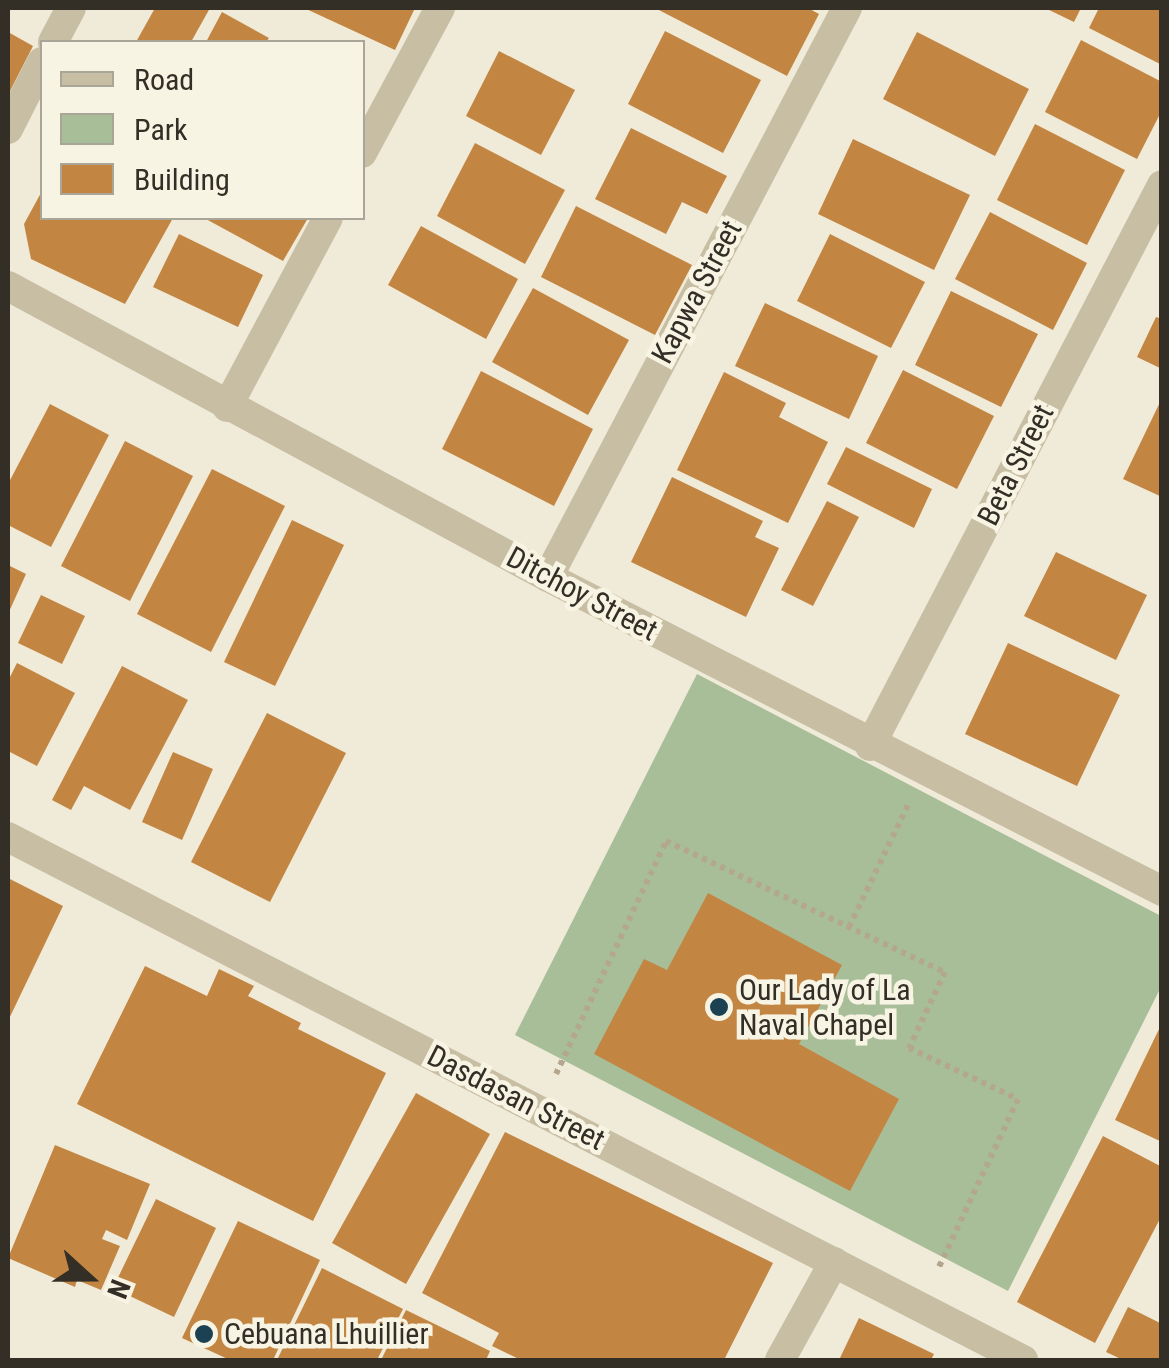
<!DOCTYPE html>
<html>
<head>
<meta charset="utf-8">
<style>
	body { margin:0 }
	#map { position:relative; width:1169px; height:1368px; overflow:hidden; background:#f0ebd8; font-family:"Roboto Condensed",sans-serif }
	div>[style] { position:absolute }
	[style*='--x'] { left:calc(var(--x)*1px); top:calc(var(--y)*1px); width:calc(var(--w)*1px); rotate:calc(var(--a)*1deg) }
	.green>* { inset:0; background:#a7be98 }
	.building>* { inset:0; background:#c38542 }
	.path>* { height:6px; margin-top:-3px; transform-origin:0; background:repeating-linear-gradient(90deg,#b3a88f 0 5px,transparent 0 10px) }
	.street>* { height:30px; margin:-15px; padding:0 15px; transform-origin:15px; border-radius:15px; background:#c8bea4 }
	.dots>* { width:28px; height:28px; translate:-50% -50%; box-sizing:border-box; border:5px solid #f8f4e4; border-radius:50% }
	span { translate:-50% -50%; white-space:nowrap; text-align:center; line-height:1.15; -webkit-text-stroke:9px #f8f4e4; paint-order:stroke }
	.street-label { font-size:30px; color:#332e26 }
	.poi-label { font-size:30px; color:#332e26 }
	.left { translate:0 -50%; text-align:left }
	.frame { position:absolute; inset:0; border:10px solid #332e26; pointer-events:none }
	.legend { position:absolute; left:40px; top:40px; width:325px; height:180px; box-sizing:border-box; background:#f8f4e4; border:2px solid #a9a598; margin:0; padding:12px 18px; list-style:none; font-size:30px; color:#332e26 }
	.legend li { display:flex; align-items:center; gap:20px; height:50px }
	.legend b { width:50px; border:2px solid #a9a598 }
	.north { position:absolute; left:40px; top:1228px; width:100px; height:100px; -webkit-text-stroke:8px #f8f4e4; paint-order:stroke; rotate:111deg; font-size:28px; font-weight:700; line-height:40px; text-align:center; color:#332e26 }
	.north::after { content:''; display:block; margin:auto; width:35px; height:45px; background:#332e26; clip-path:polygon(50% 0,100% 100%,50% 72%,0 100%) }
</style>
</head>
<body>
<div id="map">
	<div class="green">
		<i style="clip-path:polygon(697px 674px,1161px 916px,1161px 987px,1008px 1291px,515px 1035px)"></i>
	</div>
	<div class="building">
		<i style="clip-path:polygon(155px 8px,210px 8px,191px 42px,136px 42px)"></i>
		<i style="clip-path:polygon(304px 8px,415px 8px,395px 50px)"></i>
		<i style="clip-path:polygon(655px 8px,808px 8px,819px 14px,787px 76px)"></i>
		<i style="clip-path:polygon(1045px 8px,1081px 8px,1074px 22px)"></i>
		<i style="clip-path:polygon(1099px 8px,1162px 8px,1162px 65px,1089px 28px)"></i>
		<i style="clip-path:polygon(222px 12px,269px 38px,266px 42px,206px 42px)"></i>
		<i style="clip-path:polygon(665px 31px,761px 80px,723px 153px,628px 104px)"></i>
		<i style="clip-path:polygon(8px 32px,33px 46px,8px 95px)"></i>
		<i style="clip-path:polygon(917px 32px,1029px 89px,995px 156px,883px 99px)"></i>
		<i style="clip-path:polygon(1081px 40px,1162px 82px,1162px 110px,1137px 159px,1045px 112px)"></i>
		<i style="clip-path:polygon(499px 51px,575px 90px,541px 155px,466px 116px)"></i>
		<i style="clip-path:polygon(1035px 124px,1125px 170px,1087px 245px,997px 200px)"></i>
		<i style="clip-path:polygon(631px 128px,727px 176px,707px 214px,682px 202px,666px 234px,595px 199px)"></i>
		<i style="clip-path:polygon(853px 139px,970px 195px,934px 270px,818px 214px)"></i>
		<i style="clip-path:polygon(475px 143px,565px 190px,525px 264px,437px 216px)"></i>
		<i style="clip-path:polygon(42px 191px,42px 218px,173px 218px,125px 304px,31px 259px,24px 224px)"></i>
		<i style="clip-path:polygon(576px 206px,692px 265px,655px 335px,541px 277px)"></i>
		<i style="clip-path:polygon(990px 212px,1087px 263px,1053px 330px,955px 279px)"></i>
		<i style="clip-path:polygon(204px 218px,308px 218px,283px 261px)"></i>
		<i style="clip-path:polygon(421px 226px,518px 279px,486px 339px,388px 285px)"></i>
		<i style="clip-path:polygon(179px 234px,263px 275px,238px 327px,153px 287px)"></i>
		<i style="clip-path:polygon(830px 234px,925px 282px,891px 348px,797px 301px)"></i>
		<i style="clip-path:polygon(533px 288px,629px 340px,588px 415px,492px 362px)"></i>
		<i style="clip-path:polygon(951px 291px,1038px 334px,1001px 407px,915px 365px)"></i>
		<i style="clip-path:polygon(765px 303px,878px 356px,849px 419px,735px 366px)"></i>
		<i style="clip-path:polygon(1156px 317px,1162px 319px,1162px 369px,1137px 357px)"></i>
		<i style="clip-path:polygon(903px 370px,994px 416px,957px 489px,866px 443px)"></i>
		<i style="clip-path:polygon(481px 371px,593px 429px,554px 506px,442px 449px)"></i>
		<i style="clip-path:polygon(724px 372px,786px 403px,779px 417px,828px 442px,788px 523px,677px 470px)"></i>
		<i style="clip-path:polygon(1162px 398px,1162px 497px,1123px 479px)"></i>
		<i style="clip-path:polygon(50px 404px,109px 435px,51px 547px,8px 525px,8px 484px)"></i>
		<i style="clip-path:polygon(125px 441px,193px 476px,130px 601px,61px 566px)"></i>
		<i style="clip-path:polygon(846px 447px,932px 489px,914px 528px,827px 484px)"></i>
		<i style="clip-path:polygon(212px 469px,285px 506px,211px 652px,137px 614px)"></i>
		<i style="clip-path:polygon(672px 477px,763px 521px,755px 537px,779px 548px,746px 617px,631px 562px)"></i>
		<i style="clip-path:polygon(827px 501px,859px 517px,813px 606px,781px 590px)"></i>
		<i style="clip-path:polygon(292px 520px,344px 545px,275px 686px,224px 662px)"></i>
		<i style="clip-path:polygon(1056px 552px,1147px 595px,1116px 660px,1024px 616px)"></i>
		<i style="clip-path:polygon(8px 565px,26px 574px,8px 614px)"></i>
		<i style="clip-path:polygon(41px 595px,85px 616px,62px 664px,18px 643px)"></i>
		<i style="clip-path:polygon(1008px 643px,1120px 695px,1077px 786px,965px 734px)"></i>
		<i style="clip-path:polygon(17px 663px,75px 693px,37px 766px,8px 751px,8px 681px)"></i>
		<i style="clip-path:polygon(122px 666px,188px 700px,130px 810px,84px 786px,71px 810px,52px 800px)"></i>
		<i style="clip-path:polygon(267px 713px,346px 753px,270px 902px,191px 862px)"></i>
		<i style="clip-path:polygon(173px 752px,213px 769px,182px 840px,142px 822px)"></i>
		<i style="clip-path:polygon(8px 878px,63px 906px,8px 1021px)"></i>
		<i style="clip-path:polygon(708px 893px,842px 965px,799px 1044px,899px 1099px,850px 1191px,594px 1054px,644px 959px,667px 970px)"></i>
		<i style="clip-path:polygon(145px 966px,207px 996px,219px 969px,254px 986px,248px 996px,301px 1023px,298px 1029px,386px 1073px,313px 1221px,77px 1104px)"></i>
		<i style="clip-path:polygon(1162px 1023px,1162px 1142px,1115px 1120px)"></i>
		<i style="clip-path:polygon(416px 1093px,490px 1134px,406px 1284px,332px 1243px)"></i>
		<i style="clip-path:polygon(505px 1132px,773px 1263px,724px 1360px,521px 1360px,492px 1346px,499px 1333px,422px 1293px)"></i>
		<i style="clip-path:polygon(1103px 1136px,1162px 1167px,1162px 1215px,1095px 1343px,1017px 1302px)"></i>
		<i style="clip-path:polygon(55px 1145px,150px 1184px,127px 1240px,106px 1230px,102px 1239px,120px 1246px,101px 1290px,77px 1280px,75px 1287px,8px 1258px)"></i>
		<i style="clip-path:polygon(156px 1199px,216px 1228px,174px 1317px,113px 1288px)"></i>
		<i style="clip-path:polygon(238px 1221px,320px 1260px,273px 1360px,230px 1360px,182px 1338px)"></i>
		<i style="clip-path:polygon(322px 1268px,403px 1309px,377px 1360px,277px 1360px)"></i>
		<i style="clip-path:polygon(1128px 1307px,1162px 1324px,1162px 1360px,1123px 1360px,1106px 1352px)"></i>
		<i style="clip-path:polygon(406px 1310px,490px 1351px,486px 1360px,381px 1360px)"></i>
		<i style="clip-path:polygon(859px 1318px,934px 1354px,931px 1360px,839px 1360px)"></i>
	</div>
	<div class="path">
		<i style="--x:849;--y:927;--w:136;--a:-64.2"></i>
		<i style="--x:556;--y:1074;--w:258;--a:-64.7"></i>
		<i style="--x:666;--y:841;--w:308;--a:25.2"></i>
		<i style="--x:945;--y:972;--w:84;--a:115.3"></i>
		<i style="--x:909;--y:1048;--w:120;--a:25.1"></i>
		<i style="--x:1018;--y:1099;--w:188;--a:115.2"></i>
	</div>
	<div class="street">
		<i style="--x:53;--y:42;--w:38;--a:-62"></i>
		<i style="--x:8;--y:129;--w:75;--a:-63.1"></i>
		<i style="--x:362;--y:153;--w:165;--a:-61.7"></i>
		<i style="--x:8;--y:286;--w:613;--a:28.32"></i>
		<i style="--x:548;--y:577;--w:690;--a:27.09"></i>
		<i style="--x:227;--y:407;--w:214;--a:-61.9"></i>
		<i style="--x:548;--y:577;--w:643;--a:-62.28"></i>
		<i style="--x:870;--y:746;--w:632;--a:-62.5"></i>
		<i style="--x:8;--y:837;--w:1142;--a:27.26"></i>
		<i style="--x:780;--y:1360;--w:112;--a:-61.1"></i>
	</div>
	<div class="dots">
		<i style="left:719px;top:1007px;background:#1c4153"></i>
		<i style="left:204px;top:1334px;background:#1c4153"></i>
	</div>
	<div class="street-label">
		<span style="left:697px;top:292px;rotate:-62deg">Kapwa Street</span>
		<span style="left:1016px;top:465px;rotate:-63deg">Beta Street</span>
		<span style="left:582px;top:594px;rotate:28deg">Ditchoy Street</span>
		<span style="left:516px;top:1098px;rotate:27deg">Dasdasan Street</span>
	</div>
	<div class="poi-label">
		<span class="left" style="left:739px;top:1007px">Our Lady of La<br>Naval Chapel</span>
		<span class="left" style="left:224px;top:1334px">Cebuana Lhuillier</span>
	</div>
	<div class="frame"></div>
	<ul class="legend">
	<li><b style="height:12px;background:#c8bea4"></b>Road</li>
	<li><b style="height:28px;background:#a7be98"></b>Park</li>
	<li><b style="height:28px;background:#c38542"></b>Building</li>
	</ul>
	<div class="north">N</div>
</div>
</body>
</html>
